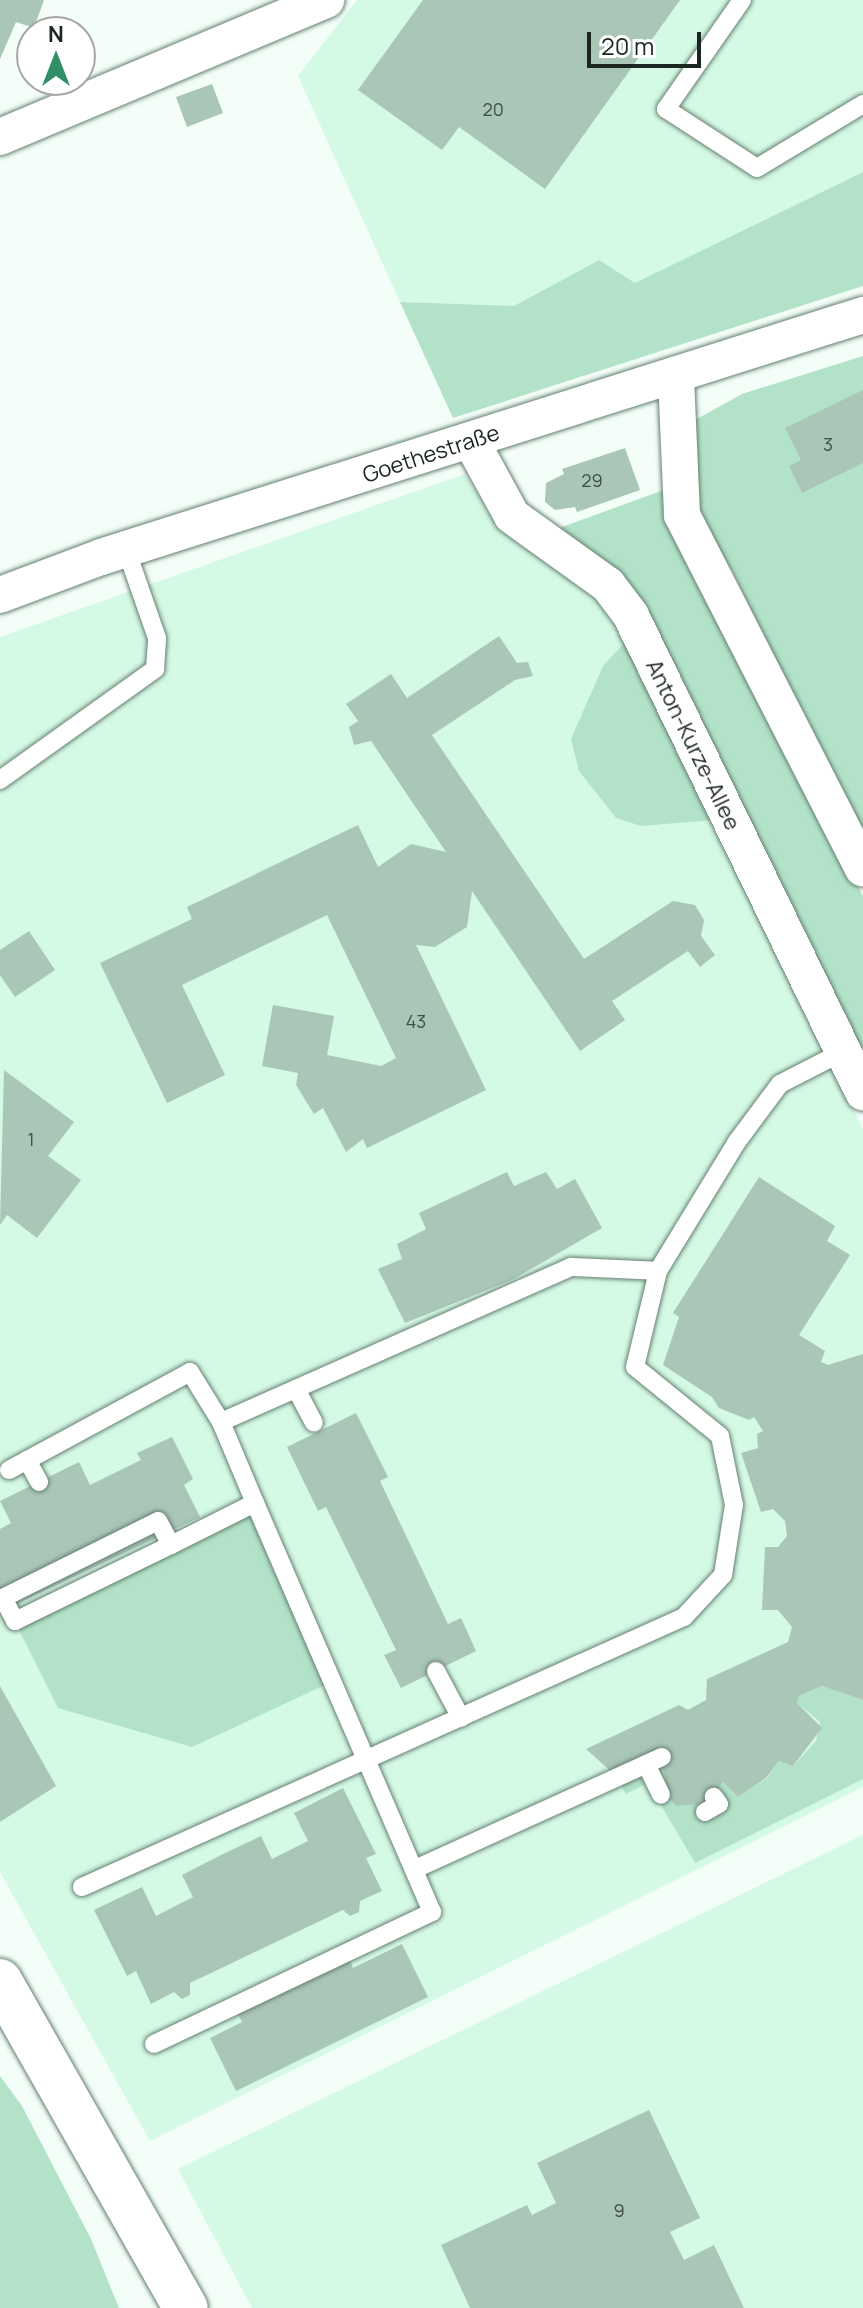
<!DOCTYPE html>
<html>
<head>
<meta charset="utf-8">
<style>
	body { margin:0 }
	#map { position:relative; width:863px; height:2308px; overflow:hidden; background:#f3fef8; font-family:Manrope,sans-serif }
	div>[style] { position:absolute }
	[style*='--x'] { left:calc(var(--x)*1px); top:calc(var(--y)*1px); width:calc(var(--w)*1px); rotate:calc(var(--a)*1deg) }
	.built>* { inset:0; background:#d4f9e4 }
	.green>* { inset:0; background:#b2e3c8 }
	.building>* { inset:0; background:#aac6b6 }
	.roads { filter:drop-shadow(0 0 2px #657f71) drop-shadow(0 0 2px #657f71) }
	.service>* { height:18px; margin:-9px; padding:0 9px; transform-origin:9px; border-radius:9px; background:#fff }
	.minor>* { height:36px; margin:-18px; padding:0 18px; transform-origin:18px; border-radius:18px; background:#fff }
	.tertiary>* { height:44px; margin:-22px; padding:0 22px; transform-origin:22px; border-radius:22px; background:#fff }
	span { translate:-50% -50%; white-space:nowrap; text-align:center; line-height:1.15; -webkit-text-stroke:8px #fff; paint-order:stroke }
	.number-label { font-size:18px; color:#3f4e46 }
	.number-label span { -webkit-text-stroke-width:0 }
	.street-label { font-size:22px; color:#1b2620 }
	.north { position:absolute; left:16px; top:16px; width:80px; height:80px; box-sizing:border-box; background:#fff; border:2px solid #a4a8a6; border-radius:50%; rotate:0deg; font-size:22px; font-weight:700; line-height:32px; text-align:center; color:#1b2620 }
	.north::after { content:''; display:block; margin:auto; width:28px; height:36px; background:#318e65; clip-path:polygon(50% 0,100% 100%,50% 72%,0 100%) }
	.scale { position:absolute; left:587px; top:32px; width:114px; height:36px; box-sizing:border-box; border:4px solid #1b2620; border-top:0; padding-left:10px; font-size:24px; line-height:28px; white-space:nowrap; color:#1b2620; -webkit-text-stroke:6px #fff; paint-order:stroke }
</style>
</head>
<body>
<div id="map">
	<div class="built">
		<i style="clip-path:polygon(357px 0,863px 0,863px 172px,635px 283px,598px 260px,514px 306px,400px 302px,298px 76px)"></i>
		<i style="clip-path:polygon(465px 474px,496px 523px,519px 545px,587px 580px,605px 603px,863px 1129px,863px 1787px,150px 2141px,0 1872px,0 637px)"></i>
		<i style="clip-path:polygon(863px 1835px,863px 2308px,252px 2308px,178px 2169px)"></i>
	</div>
	<div class="green">
		<i style="clip-path:polygon(863px 172px,863px 286px,453px 418px,400px 302px,514px 306px,599px 260px,635px 283px)"></i>
		<i style="clip-path:polygon(863px 356px,863px 843px,734px 574px,700px 516px,695px 420px,742px 394px)"></i>
		<i style="clip-path:polygon(669px 488px,694px 556px,863px 896px,863px 1074px,652px 651px,543px 534px)"></i>
		<i style="clip-path:polygon(626px 641px,714px 820px,641px 826px,616px 818px,579px 771px,571px 739px,603px 666px)"></i>
		<i style="clip-path:polygon(254px 1509px,327px 1684px,192px 1747px,58px 1708px,17px 1626px)"></i>
		<i style="clip-path:polygon(822px 1686px,863px 1700px,863px 1779px,695px 1863px,648px 1783px,626px 1794px,615px 1775px,663px 1766px,669px 1799px,678px 1806px,704px 1802px,723px 1782px,738px 1797px,767px 1778px,779px 1761px,794px 1765px,816px 1741px,820px 1722px,797px 1703px,799px 1696px)"></i>
		<i style="clip-path:polygon(0 2076px,22px 2106px,91px 2239px,119px 2308px,0 2308px)"></i>
	</div>
	<div class="building">
		<i style="clip-path:polygon(0 0,44px 0,34px 28px,16px 22px,0 59px)"></i>
		<i style="clip-path:polygon(423px 0,680px 0,545px 189px,459px 127px,442px 150px,358px 90px)"></i>
		<i style="clip-path:polygon(212px 84px,223px 113px,187px 127px,176px 97px)"></i>
		<i style="clip-path:polygon(863px 390px,863px 463px,802px 493px,789px 466px,801px 460px,785px 428px)"></i>
		<i style="clip-path:polygon(625px 448px,640px 490px,577px 512px,575px 507px,555px 510px,545px 502px,546px 483px,564px 474px,562px 469px)"></i>
		<i style="clip-path:polygon(499px 636px,517px 663px,528px 662px,533px 676px,515px 680px,432px 735px,584px 959px,673px 901px,695px 905px,704px 920px,701px 936px,715px 955px,700px 967px,688px 951px,612px 1001px,625px 1020px,580px 1051px,472px 891px,467px 927px,435px 947px,416px 945px,486px 1090px,367px 1148px,363px 1139px,346px 1152px,323px 1108px,314px 1114px,296px 1085px,298px 1073px,262px 1066px,273px 1005px,334px 1016px,327px 1055px,381px 1066px,396px 1058px,327px 915px,182px 985px,225px 1075px,167px 1103px,100px 963px,192px 919px,187px 907px,358px 825px,378px 867px,411px 844px,446px 852px,371px 741px,354px 745px,349px 727px,358px 721px,346px 704px,391px 674px,407px 698px)"></i>
		<i style="clip-path:polygon(29px 931px,55px 970px,15px 997px,0 975px,0 950px)"></i>
		<i style="clip-path:polygon(4px 1070px,74px 1122px,48px 1156px,81px 1180px,37px 1238px,7px 1215px,0 1225px)"></i>
		<i style="clip-path:polygon(507px 1172px,514px 1186px,546px 1172px,557px 1189px,575px 1179px,602px 1228px,512px 1280px,405px 1323px,378px 1269px,402px 1259px,397px 1244px,426px 1229px,419px 1213px)"></i>
		<i style="clip-path:polygon(759px 1177px,835px 1226px,827px 1241px,850px 1255px,799px 1335px,825px 1351px,821px 1362px,828px 1365px,863px 1354px,863px 1700px,822px 1686px,799px 1696px,797px 1703px,822px 1728px,793px 1766px,779px 1761px,766px 1778px,738px 1797px,723px 1782px,708px 1803px,677px 1806px,669px 1799px,663px 1766px,615px 1775px,586px 1749px,679px 1705px,688px 1710px,706px 1700px,707px 1679px,788px 1642px,792px 1627px,778px 1610px,762px 1610px,765px 1547px,778px 1547px,787px 1536px,785px 1521px,773px 1509px,761px 1512px,741px 1453px,758px 1448px,757px 1434px,763px 1431px,754px 1417px,749px 1420px,719px 1408px,712px 1397px,663px 1365px,679px 1317px,673px 1313px)"></i>
		<i style="clip-path:polygon(356px 1413px,388px 1477px,380px 1481px,448px 1624px,461px 1618px,476px 1651px,401px 1688px,384px 1655px,396px 1650px,326px 1507px,318px 1511px,287px 1447px)"></i>
		<i style="clip-path:polygon(172px 1437px,193px 1479px,184px 1485px,200px 1517px,0 1612px,0 1529px,11px 1523px,0 1501px,79px 1462px,90px 1485px,141px 1460px,137px 1453px)"></i>
		<i style="clip-path:polygon(0 1686px,56px 1786px,0 1822px)"></i>
		<i style="clip-path:polygon(343px 1788px,376px 1854px,366px 1858px,382px 1891px,360px 1901px,359px 1912px,350px 1916px,343px 1910px,190px 1983px,190px 1995px,182px 1999px,174px 1992px,151px 2004px,136px 1971px,127px 1976px,94px 1910px,142px 1887px,156px 1916px,193px 1897px,182px 1875px,221px 1855px,261px 1836px,272px 1859px,308px 1841px,294px 1813px)"></i>
		<i style="clip-path:polygon(402px 1944px,428px 1997px,236px 2091px,210px 2038px,242px 2022px,238px 2014px,350px 1960px,353px 1968px)"></i>
		<i style="clip-path:polygon(649px 2110px,700px 2218px,670px 2232px,684px 2260px,714px 2245px,744px 2308px,470px 2308px,441px 2245px,527px 2205px,532px 2215px,556px 2203px,537px 2163px)"></i>
	</div>
	<div class="roads">
		<div class="service">
			<i style="--x:742;--y:0;--w:133;--a:124.9"></i>
			<i style="--x:666;--y:109;--w:108;--a:33"></i>
			<i style="--x:757;--y:168;--w:124;--a:-31.1"></i>
			<i style="--x:0;--y:780;--w:191;--a:-35.6"></i>
			<i style="--x:155;--y:669;--w:31;--a:-86"></i>
			<i style="--x:157;--y:638;--w:94;--a:-109.2"></i>
			<i style="--x:296;--y:1389;--w:38;--a:62"></i>
			<i style="--x:27;--y:1460;--w:25;--a:61"></i>
			<i style="--x:9;--y:1470;--w:206;--a:-28.4"></i>
			<i style="--x:190;--y:1372;--w:59;--a:58.2"></i>
			<i style="--x:221;--y:1422;--w:383;--a:-23.9"></i>
			<i style="--x:571;--y:1267;--w:87;--a:2.6"></i>
			<i style="--x:171;--y:1545;--w:27;--a:-118"></i>
			<i style="--x:158;--y:1521;--w:173;--a:153.6"></i>
			<i style="--x:3;--y:1598;--w:26;--a:62"></i>
			<i style="--x:15;--y:1621;--w:174;--a:-26"></i>
			<i style="--x:171;--y:1545;--w:94;--a:-26.6"></i>
			<i style="--x:255;--y:1503;--w:88;--a:-112.8"></i>
			<i style="--x:436;--y:1671;--w:53;--a:62"></i>
			<i style="--x:646;--y:1764;--w:34;--a:64"></i>
			<i style="--x:705;--y:1812;--w:16;--a:-30"></i>
			<i style="--x:719;--y:1804;--w:9;--a:-126"></i>
			<i style="--x:415;--y:1869;--w:271;--a:-24.4"></i>
			<i style="--x:82;--y:1887;--w:660;--a:-24.16"></i>
			<i style="--x:684;--y:1617;--w:57;--a:-47.1"></i>
			<i style="--x:723;--y:1575;--w:71;--a:-81.1"></i>
			<i style="--x:734;--y:1505;--w:70;--a:-101.5"></i>
			<i style="--x:720;--y:1436;--w:109;--a:-140.9"></i>
			<i style="--x:635;--y:1367;--w:99;--a:-76.5"></i>
			<i style="--x:658;--y:1271;--w:150;--a:-58.6"></i>
			<i style="--x:736;--y:1143;--w:74;--a:-53.3"></i>
			<i style="--x:780;--y:1084;--w:70;--a:-27.3"></i>
			<i style="--x:154;--y:2044;--w:308;--a:-25.4"></i>
			<i style="--x:432;--y:1912;--w:446;--a:-113.4"></i>
		</div>
		<div class="minor">
			<i style="--x:0;--y:137;--w:354;--a:-22.8"></i>
			<i style="--x:676;--y:377;--w:138;--a:87.5"></i>
			<i style="--x:682;--y:515;--w:397;--a:62.9"></i>
			<i style="--x:471;--y:441;--w:85;--a:61.3"></i>
			<i style="--x:512;--y:516;--w:118;--a:35.7"></i>
			<i style="--x:608;--y:585;--w:39;--a:53"></i>
			<i style="--x:631;--y:616;--w:530;--a:64.02"></i>
			<i style="--x:0;--y:595;--w:108;--a:-20.6"></i>
			<i style="--x:101;--y:557;--w:800;--a:-17.62"></i>
		</div>
		<div class="tertiary">
			<i style="--x:0;--y:1981;--w:376;--a:60.4"></i>
		</div>
	</div>
	<div class="number-label">
		<span style="left:493px;top:109px">20</span>
		<span style="left:828px;top:444px">3</span>
		<span style="left:592px;top:480px">29</span>
		<span style="left:416px;top:1021px">43</span>
		<span style="left:31px;top:1139px">1</span>
		<span style="left:619px;top:2210px">9</span>
	</div>
	<div class="street-label">
		<span style="left:431px;top:454px;rotate:-18deg">Goethestraße</span>
		<span style="left:693px;top:745px;rotate:64deg">Anton-Kurze-Allee</span>
	</div>
	<div class="north">N</div>
	<div class="scale">20 m</div>
</div>
</body>
</html>
